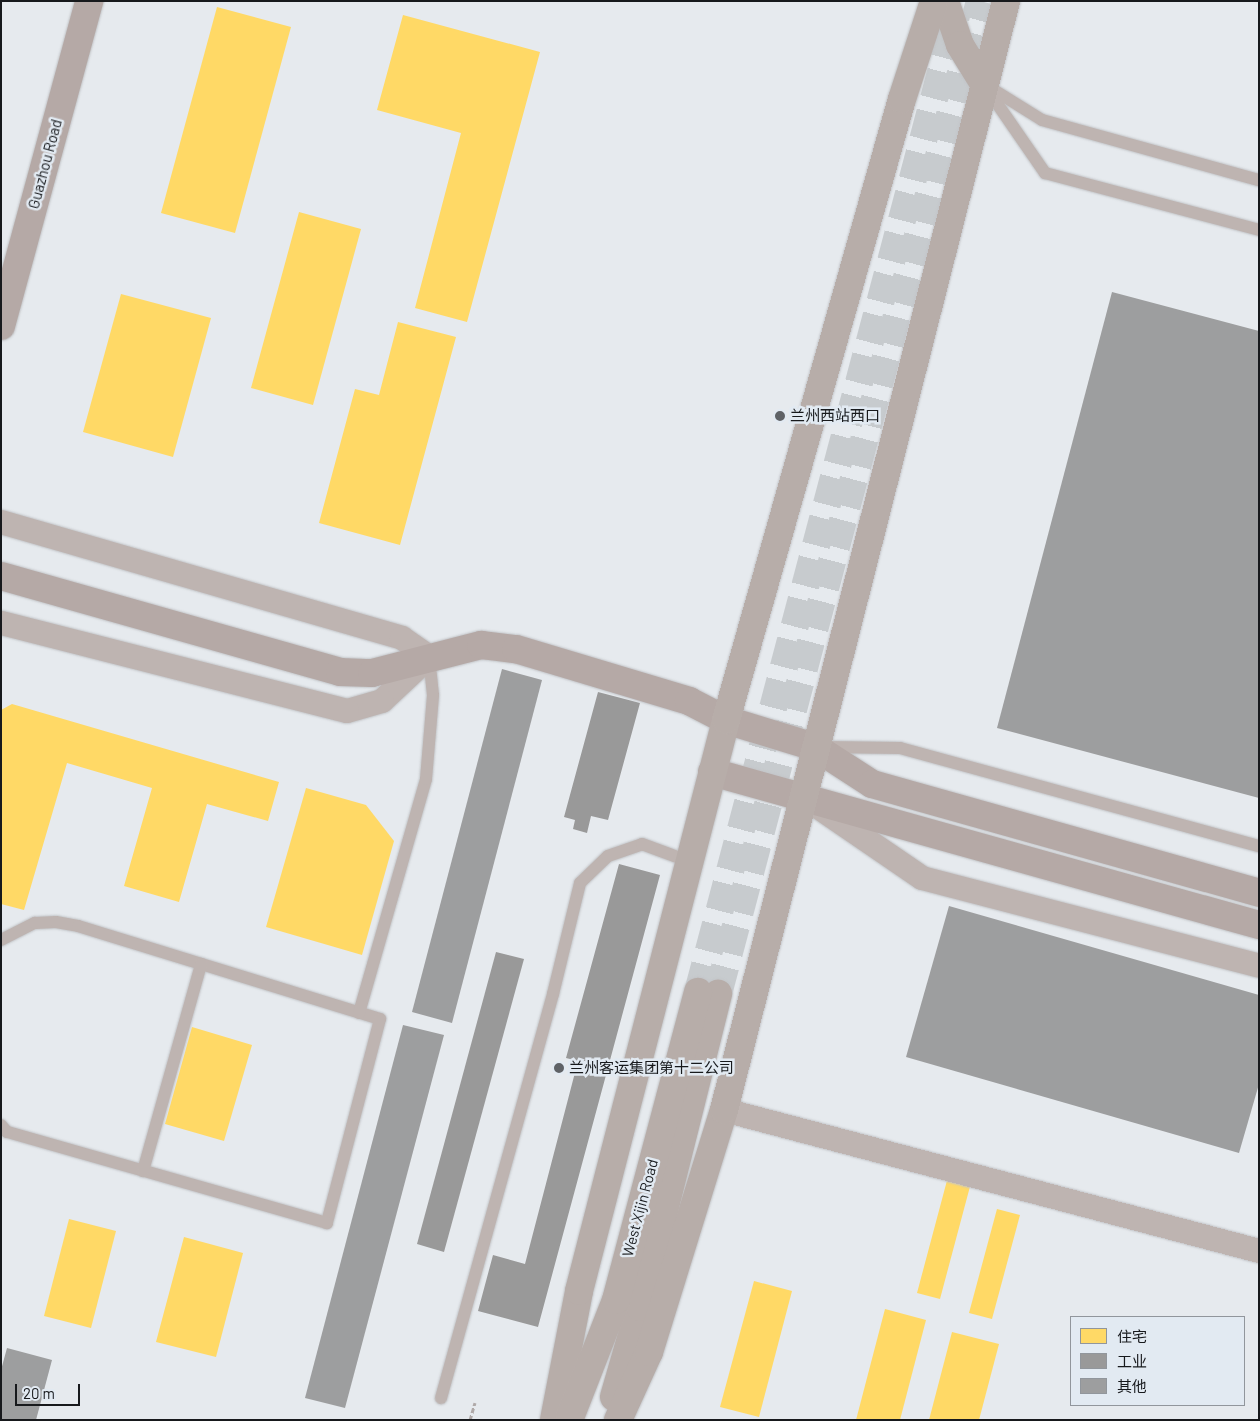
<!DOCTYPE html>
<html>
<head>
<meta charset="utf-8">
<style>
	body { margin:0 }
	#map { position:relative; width:1260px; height:1421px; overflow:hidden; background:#e6eaee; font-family:Barlow,"Noto Sans SC",sans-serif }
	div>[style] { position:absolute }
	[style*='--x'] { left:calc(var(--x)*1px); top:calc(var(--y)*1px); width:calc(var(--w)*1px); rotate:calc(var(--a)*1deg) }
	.homes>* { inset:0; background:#ffd966 }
	.industry>* { inset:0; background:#999 }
	.building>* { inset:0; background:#9d9e9f }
	.primary-tunnel>* { height:28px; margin-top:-14px; transform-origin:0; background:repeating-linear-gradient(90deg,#c7cbce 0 28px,transparent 0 42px) }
	.path>* { height:3px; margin-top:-1.5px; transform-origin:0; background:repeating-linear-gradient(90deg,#afa9a8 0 5px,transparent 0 7.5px) }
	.roads { filter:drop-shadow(0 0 1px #c2c4c7) drop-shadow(0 0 1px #c2c4c7) }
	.lane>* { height:12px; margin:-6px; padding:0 6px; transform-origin:6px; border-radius:6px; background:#beb4b1 }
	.street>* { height:24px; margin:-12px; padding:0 12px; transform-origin:12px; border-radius:12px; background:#beb4b1 }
	.secondary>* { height:28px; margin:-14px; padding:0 14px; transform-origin:14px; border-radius:14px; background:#b5a9a6 }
	.primary>* { height:28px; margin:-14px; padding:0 14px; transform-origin:14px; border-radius:14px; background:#b7ada9 }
	.dots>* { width:14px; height:14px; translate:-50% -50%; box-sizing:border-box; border:2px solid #e2eaf2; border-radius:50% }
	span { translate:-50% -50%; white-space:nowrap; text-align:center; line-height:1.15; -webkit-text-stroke:5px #e2eaf2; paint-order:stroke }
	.street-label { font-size:15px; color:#17191c }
	.poi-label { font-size:15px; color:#17191c }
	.left { translate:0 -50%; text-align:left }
	.frame { position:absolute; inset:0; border:2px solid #17191c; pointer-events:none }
	.legend { position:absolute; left:1070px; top:1316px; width:175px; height:90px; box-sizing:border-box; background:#e2eaf2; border:1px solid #91969c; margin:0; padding:6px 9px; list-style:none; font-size:15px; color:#17191c }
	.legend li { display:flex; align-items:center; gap:10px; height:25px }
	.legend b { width:25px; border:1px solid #91969c }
	.scale { position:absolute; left:15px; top:1384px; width:65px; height:22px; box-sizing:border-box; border:2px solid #17191c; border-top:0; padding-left:6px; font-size:15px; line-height:18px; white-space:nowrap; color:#17191c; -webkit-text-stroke:4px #e2eaf2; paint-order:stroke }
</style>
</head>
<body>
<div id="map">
	<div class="homes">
		<i style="clip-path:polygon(217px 7px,291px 27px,235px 233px,161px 213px)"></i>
		<i style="clip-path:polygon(403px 15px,540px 52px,467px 322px,415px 308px,461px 133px,377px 110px)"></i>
		<i style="clip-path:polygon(299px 212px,361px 229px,313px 405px,251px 388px)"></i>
		<i style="clip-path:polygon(121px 294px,211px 318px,173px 457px,83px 432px)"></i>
		<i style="clip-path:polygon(398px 322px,456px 337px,400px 545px,319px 523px,355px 389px,379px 395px)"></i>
		<i style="clip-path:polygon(12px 704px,279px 782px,268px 821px,207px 804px,179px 902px,124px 886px,152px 788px,67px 763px,24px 910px,1px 904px,1px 710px)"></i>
		<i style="clip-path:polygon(306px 788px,366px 805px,394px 841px,362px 955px,266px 927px)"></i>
		<i style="clip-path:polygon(192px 1027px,252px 1045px,224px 1141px,165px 1124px)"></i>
		<i style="clip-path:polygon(949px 1173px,972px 1179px,940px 1299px,917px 1293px)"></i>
		<i style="clip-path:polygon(997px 1209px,1020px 1215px,992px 1319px,969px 1313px)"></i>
		<i style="clip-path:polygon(69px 1219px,116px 1231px,91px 1328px,44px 1316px)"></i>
		<i style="clip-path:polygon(184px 1237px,243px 1253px,216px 1357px,156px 1342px)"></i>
		<i style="clip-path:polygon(754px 1281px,792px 1291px,759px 1417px,720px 1407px)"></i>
		<i style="clip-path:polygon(885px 1309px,926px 1320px,900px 1420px,856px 1420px)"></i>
		<i style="clip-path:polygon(952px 1332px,999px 1344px,979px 1420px,929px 1420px)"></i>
	</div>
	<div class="industry">
		<i style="clip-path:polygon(598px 692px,640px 703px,608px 820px,591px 816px,587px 833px,573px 829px,575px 820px,564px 817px)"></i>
		<i style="clip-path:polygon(619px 864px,660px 875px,538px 1327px,478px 1311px,493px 1255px,525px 1264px,578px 1061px,566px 1058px)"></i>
		<i style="clip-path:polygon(496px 952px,524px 959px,444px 1252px,417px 1244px)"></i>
	</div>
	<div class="building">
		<i style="clip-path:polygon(1112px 292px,1259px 331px,1259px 798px,997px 728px)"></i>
		<i style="clip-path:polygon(502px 669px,542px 680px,452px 1023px,412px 1012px)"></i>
		<i style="clip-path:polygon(949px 906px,1259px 995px,1259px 1084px,1239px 1153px,906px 1057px)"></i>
		<i style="clip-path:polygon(403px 1025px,444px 1035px,345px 1408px,305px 1398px)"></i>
		<i style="clip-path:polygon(7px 1348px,52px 1360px,36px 1420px,1px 1420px,1px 1370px)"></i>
	</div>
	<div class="primary-tunnel">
		<i style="--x:698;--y:992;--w:1014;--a:-75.2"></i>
		<i style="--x:718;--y:994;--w:1027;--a:-75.22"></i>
	</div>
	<div class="path">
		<i style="--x:470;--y:1420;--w:18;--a:-74"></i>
	</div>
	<div class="roads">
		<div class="lane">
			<i style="--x:985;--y:86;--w:106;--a:55.4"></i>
			<i style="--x:1045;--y:173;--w:221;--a:14.9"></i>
			<i style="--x:989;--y:87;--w:62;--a:31.9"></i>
			<i style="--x:1042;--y:120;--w:225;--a:15.5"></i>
			<i style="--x:823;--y:747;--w:77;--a:0.7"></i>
			<i style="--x:900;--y:748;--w:372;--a:15.3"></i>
			<i style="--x:1;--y:940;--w:38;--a:-27"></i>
			<i style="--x:35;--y:923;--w:21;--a:-3"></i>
			<i style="--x:56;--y:922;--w:22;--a:10"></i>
			<i style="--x:78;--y:926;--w:316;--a:17.1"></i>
			<i style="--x:380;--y:1019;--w:211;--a:104.6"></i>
			<i style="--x:327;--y:1223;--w:333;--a:-164.1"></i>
			<i style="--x:7;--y:1132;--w:9;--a:-131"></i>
			<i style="--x:359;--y:1013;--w:243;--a:-74"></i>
			<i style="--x:426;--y:779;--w:84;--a:-85.2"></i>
			<i style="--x:433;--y:695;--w:38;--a:-96"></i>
			<i style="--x:143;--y:1171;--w:215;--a:-74.3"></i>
			<i style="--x:441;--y:1398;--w:419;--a:-74.5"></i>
			<i style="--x:553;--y:994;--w:114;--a:-76.3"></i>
			<i style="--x:580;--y:883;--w:39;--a:-44"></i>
			<i style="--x:608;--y:856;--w:36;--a:-19"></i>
			<i style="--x:642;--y:844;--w:49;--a:20.3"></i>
		</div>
		<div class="street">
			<i style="--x:1;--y:522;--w:417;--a:16.1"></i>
			<i style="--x:402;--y:638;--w:33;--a:35"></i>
			<i style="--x:429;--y:657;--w:64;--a:136.9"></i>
			<i style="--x:382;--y:701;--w:36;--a:164"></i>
			<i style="--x:347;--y:711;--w:357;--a:-165.7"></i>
			<i style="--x:814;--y:804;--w:131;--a:34.4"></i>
			<i style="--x:922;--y:878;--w:348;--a:14.6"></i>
			<i style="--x:724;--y:1110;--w:553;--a:14.76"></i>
		</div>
		<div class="secondary">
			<i style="--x:1;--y:326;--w:337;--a:-74.8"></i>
			<i style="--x:1;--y:576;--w:352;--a:15.8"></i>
			<i style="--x:340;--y:672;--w:32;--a:2"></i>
			<i style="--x:372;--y:673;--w:113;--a:-14.4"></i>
			<i style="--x:481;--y:645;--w:35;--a:7"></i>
			<i style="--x:516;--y:649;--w:181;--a:16.7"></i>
			<i style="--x:689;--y:701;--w:42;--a:27.2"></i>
			<i style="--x:726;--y:720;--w:93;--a:16.9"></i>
			<i style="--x:815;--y:747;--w:68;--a:33"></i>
			<i style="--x:872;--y:784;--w:402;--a:15.7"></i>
			<i style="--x:712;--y:772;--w:568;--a:15.63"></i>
		</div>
		<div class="primary">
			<i style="--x:945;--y:1;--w:46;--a:71.2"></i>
			<i style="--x:960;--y:45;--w:46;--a:58.4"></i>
			<i style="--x:614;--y:1397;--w:94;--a:-73.9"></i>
			<i style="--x:640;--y:1307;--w:323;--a:-76"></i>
			<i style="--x:554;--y:1420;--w:131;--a:-79"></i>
			<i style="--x:579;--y:1291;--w:590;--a:-75.56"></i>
			<i style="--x:726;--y:720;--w:645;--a:-74.18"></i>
			<i style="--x:902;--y:99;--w:103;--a:-71.9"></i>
			<i style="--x:569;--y:1420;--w:129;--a:-68.6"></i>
			<i style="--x:616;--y:1300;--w:319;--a:-75.1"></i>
			<i style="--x:618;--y:1420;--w:75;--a:-65.5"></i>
			<i style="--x:649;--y:1352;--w:253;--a:-72.8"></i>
			<i style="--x:724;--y:1110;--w:1144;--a:-75.73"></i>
		</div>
	</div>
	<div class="dots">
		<i style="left:780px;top:416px;background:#5f6266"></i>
		<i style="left:559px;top:1068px;background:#5f6266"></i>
	</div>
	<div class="street-label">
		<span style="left:45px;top:164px;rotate:-75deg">Guazhou Road</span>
		<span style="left:640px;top:1208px;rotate:-75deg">West Xijin Road</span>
	</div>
	<div class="poi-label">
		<span class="left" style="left:790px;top:416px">兰州西站西口</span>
		<span class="left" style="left:569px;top:1068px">兰州客运集团第十二公司</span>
	</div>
	<div class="frame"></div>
	<ul class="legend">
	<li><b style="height:14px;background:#ffd966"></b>住宅</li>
	<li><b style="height:14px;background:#999"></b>工业</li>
	<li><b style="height:14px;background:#9d9e9f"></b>其他</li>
	</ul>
	<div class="scale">20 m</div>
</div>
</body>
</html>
